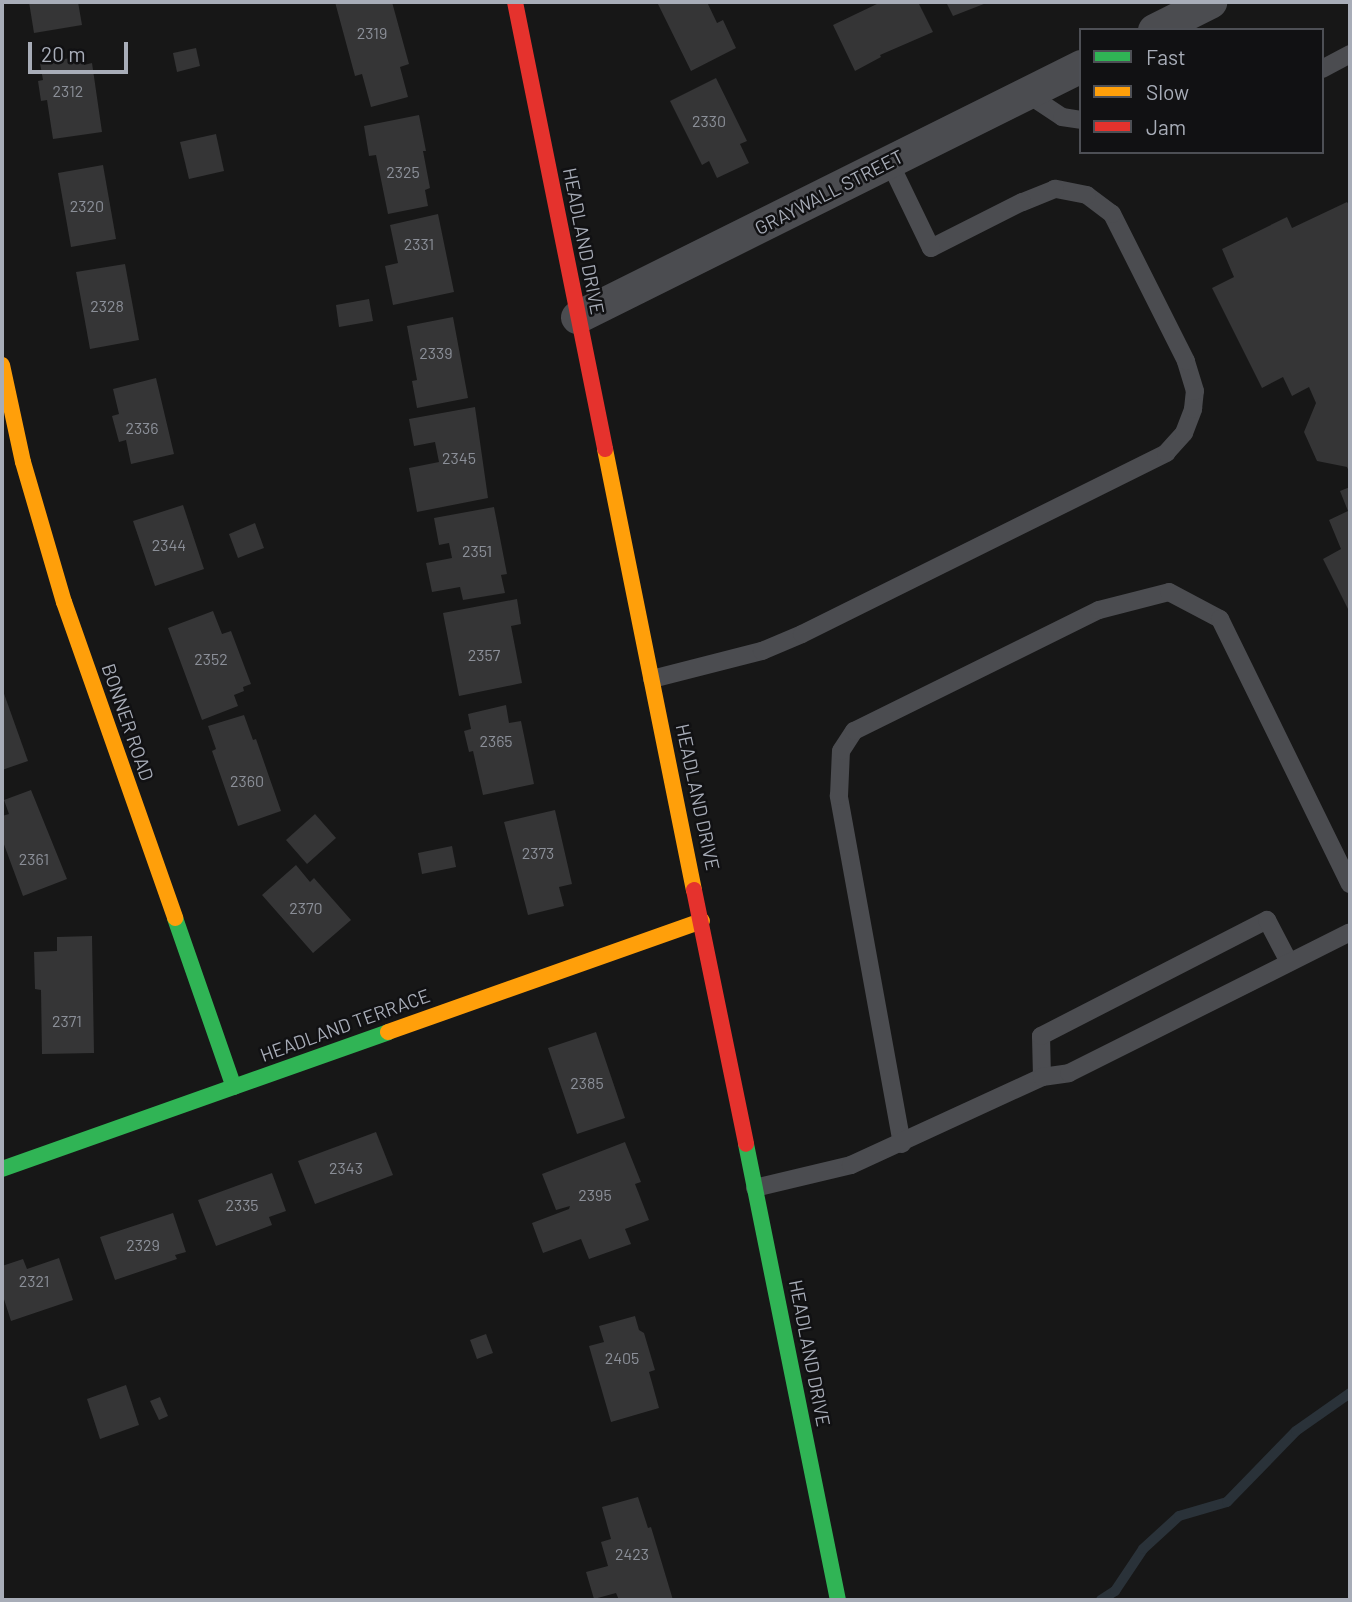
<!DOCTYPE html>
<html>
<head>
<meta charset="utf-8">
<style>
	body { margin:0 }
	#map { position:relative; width:1352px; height:1602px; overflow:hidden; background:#171717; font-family:Barlow,sans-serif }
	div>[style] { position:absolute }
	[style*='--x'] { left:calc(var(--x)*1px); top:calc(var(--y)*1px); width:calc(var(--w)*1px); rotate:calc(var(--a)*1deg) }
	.stream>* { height:10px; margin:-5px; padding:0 5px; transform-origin:5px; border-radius:5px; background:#2a3239 }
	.building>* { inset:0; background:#353536 }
	.lane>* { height:18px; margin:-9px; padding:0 9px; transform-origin:9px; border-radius:9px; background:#4b4c50 }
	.street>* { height:33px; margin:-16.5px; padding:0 16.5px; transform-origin:16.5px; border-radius:16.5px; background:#4b4c50 }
	.fast>* { height:16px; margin:-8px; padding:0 8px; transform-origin:8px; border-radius:8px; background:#30b455 }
	.slow>* { height:16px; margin:-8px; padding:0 8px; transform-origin:8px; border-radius:8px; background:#ff9f0a }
	.jam>* { height:16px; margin:-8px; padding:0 8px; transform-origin:8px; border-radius:8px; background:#e5322d }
	span { translate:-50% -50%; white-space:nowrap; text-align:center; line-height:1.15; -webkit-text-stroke:5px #111113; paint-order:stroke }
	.number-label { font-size:16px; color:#8b8f98 }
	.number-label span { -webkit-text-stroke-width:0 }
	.street-label { font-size:19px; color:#a8adb8 }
	.frame { position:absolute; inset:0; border:4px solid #a8adb8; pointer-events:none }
	.legend { position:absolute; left:1079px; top:28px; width:245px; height:126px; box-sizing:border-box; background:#111113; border:2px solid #4d4f55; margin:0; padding:9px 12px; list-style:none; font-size:21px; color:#a8adb8 }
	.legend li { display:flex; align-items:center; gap:14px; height:35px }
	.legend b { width:35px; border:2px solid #4d4f55 }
	.scale { position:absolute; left:28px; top:42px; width:100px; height:32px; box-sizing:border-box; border:4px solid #a8adb8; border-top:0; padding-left:9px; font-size:21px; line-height:24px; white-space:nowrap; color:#a8adb8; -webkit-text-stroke:5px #111113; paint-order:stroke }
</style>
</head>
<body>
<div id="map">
	<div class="stream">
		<i style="--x:1101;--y:1600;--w:17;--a:-33"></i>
		<i style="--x:1115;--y:1591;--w:50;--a:-56.3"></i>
		<i style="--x:1143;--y:1549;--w:49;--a:-42.5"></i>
		<i style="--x:1179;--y:1516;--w:50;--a:-16.3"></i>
		<i style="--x:1227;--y:1502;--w:99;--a:-45.8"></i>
		<i style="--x:1296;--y:1431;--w:66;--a:-35.1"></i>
	</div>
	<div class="building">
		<i style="clip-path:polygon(29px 2px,78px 2px,82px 25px,34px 33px)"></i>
		<i style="clip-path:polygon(335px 2px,392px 2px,409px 64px,400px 67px,408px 97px,371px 107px,362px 74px,355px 76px)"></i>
		<i style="clip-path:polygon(657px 2px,707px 2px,717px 23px,723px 20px,736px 48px,691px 71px)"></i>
		<i style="clip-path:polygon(881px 2px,918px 2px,933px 32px,880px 55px,881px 57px,855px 71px,833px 25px)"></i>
		<i style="clip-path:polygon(946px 2px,989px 2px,953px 16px)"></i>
		<i style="clip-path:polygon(196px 48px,200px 66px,177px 72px,173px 53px)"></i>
		<i style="clip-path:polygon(83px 56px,84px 65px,92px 63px,102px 132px,53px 139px,47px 100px,41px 101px,38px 81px,43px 80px,40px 63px)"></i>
		<i style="clip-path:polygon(716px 78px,747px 141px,740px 144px,749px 163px,717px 178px,709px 161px,702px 165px,670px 101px)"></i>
		<i style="clip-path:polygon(419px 115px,426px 151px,423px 151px,430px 188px,425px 190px,428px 206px,388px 214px,376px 155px,369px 156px,364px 126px)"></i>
		<i style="clip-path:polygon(216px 134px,224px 171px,189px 179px,180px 142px)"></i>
		<i style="clip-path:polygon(103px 165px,116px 239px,71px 247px,58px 173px)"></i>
		<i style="clip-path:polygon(1347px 202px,1350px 206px,1350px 474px,1347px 467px,1317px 461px,1304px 432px,1316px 403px,1309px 387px,1292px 396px,1283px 377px,1262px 388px,1212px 288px,1234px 277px,1222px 249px,1287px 217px,1292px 228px)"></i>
		<i style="clip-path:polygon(438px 214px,454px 292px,393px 305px,385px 266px,398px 263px,390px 225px)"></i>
		<i style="clip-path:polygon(125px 264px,139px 340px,90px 349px,76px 272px)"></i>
		<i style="clip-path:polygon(369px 299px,373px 321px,339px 327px,336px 305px)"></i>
		<i style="clip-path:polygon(453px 317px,468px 398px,417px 408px,412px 381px,417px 380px,407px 326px)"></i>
		<i style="clip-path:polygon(156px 378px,174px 454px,131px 464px,126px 440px,119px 442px,112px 416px,119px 414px,113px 389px)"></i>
		<i style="clip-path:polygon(475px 407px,488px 498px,417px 512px,409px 468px,439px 462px,435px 442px,414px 446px,409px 419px)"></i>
		<i style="clip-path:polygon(1350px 487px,1350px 613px,1323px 559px,1341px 549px,1329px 520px,1348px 511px,1340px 491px)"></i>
		<i style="clip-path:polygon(183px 505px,204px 569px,155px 586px,133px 521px)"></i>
		<i style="clip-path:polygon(494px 507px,507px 574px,501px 575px,505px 593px,463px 600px,460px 587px,432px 592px,426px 563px,452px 558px,449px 543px,439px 545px,434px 518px)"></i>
		<i style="clip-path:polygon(255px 523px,264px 548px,238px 558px,229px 534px)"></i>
		<i style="clip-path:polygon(517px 599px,521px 624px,511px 626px,522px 683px,459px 696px,443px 613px)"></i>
		<i style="clip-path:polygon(213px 611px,222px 634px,231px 631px,251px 684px,243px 687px,244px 691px,234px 695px,238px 706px,202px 720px,168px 628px)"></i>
		<i style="clip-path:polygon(2px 688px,28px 761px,2px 770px)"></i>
		<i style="clip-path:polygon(506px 705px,509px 723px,521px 721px,534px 784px,483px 795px,473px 751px,469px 752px,464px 731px,471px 729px,468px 714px)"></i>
		<i style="clip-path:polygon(244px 715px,253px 740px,256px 739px,281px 811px,238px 826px,212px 751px,216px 749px,208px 726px)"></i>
		<i style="clip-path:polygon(31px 790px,67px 879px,23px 896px,2px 839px,2px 816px,9px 814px,4px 800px)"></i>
		<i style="clip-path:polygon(555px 810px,572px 884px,559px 887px,564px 906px,528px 915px,504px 822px)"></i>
		<i style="clip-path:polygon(315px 814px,336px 838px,307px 864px,286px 840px)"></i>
		<i style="clip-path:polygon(452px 846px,456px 867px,422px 874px,418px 853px)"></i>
		<i style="clip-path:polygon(296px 865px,310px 882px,314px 878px,351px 920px,313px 953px,262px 895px)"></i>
		<i style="clip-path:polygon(92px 936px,94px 1053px,42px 1054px,41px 990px,35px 989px,34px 952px,57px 951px,57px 937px)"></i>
		<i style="clip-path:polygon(596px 1032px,625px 1118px,577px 1134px,548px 1048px)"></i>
		<i style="clip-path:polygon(376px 1132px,393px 1175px,315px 1204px,298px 1161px)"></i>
		<i style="clip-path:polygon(625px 1142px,641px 1182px,635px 1184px,649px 1220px,625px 1229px,631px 1244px,589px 1259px,581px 1239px,543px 1253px,532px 1223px,569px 1209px,570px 1206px,556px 1210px,542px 1174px)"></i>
		<i style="clip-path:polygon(272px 1173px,286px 1211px,269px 1217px,272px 1225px,216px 1246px,198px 1200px)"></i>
		<i style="clip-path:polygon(173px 1213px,186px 1252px,175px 1255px,177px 1259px,115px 1280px,100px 1237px)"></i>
		<i style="clip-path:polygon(59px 1258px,73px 1300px,11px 1321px,2px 1293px,2px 1266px,23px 1259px,27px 1269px)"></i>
		<i style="clip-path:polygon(635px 1316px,639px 1330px,644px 1333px,655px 1370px,649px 1372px,659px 1408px,611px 1422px,589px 1346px,604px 1342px,599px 1326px)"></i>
		<i style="clip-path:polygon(486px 1334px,493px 1353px,477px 1359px,470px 1340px)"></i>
		<i style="clip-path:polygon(126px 1385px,139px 1425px,100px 1439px,87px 1399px)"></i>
		<i style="clip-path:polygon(160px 1397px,168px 1416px,159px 1420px,150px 1401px)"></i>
		<i style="clip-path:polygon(638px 1497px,648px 1528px,651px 1527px,673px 1600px,619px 1600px,616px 1593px,594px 1599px,586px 1572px,608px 1566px,601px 1542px,611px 1539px,602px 1507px)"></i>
	</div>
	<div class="lane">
		<i style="--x:1322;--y:69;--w:32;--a:-28"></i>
		<i style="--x:1026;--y:93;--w:43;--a:33.7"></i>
		<i style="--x:1062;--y:117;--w:19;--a:9"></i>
		<i style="--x:652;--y:679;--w:114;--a:-14.3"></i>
		<i style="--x:762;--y:651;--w:43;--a:-23"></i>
		<i style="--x:802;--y:634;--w:407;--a:-26.4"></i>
		<i style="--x:1166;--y:453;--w:27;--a:-48"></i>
		<i style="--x:1184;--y:433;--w:26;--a:-69"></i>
		<i style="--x:1193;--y:409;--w:18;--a:-84"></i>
		<i style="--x:1195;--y:391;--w:31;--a:-107"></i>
		<i style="--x:1186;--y:361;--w:165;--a:-116.7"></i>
		<i style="--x:1112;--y:214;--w:31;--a:-143"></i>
		<i style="--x:1087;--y:195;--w:33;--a:-169"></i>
		<i style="--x:1055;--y:189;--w:35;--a:158"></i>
		<i style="--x:1022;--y:202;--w:102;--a:153.2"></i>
		<i style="--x:931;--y:248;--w:97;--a:-115.8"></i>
		<i style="--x:1042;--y:1077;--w:41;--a:-91.4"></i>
		<i style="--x:1041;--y:1036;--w:254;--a:-27.2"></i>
		<i style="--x:1267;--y:920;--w:47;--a:62.4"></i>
		<i style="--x:902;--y:1144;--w:354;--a:-100.3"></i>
		<i style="--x:839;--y:796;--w:45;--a:-87.5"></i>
		<i style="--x:841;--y:751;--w:24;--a:-57"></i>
		<i style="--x:854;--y:731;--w:273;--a:-26.3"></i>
		<i style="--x:1099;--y:610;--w:72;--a:-14.4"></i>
		<i style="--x:1169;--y:592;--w:58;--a:27.9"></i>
		<i style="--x:1220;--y:619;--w:295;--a:63.9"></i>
		<i style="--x:755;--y:1188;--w:99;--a:-13.5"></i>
		<i style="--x:851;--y:1165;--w:210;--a:-24.7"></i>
		<i style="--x:1042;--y:1077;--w:27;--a:-8"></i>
		<i style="--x:1069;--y:1073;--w:314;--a:-26.6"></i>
	</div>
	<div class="street">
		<i style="--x:1154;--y:30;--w:63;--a:-26.6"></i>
		<i style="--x:577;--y:317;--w:563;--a:-26.47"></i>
	</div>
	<div class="fast">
		<i style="--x:175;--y:918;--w:179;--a:70.8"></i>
		<i style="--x:746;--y:1144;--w:465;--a:78.6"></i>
		<i style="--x:2;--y:1169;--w:410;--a:-19.5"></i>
	</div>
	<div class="slow">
		<i style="--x:2;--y:365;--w:99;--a:77.8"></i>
		<i style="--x:23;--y:462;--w:146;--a:73.7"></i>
		<i style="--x:64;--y:602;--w:335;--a:70.6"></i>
		<i style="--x:605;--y:449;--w:450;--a:78.6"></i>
		<i style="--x:388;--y:1032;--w:333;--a:-19.5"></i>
	</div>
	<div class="jam">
		<i style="--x:515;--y:2;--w:456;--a:78.6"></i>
		<i style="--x:694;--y:890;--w:259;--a:78.4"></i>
	</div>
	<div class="number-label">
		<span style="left:372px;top:33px">2319</span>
		<span style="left:68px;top:91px">2312</span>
		<span style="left:709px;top:121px">2330</span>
		<span style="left:403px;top:172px">2325</span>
		<span style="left:87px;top:206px">2320</span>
		<span style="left:419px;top:244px">2331</span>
		<span style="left:107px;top:306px">2328</span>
		<span style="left:436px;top:353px">2339</span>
		<span style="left:142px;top:428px">2336</span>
		<span style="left:459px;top:458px">2345</span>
		<span style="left:169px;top:545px">2344</span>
		<span style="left:477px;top:551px">2351</span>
		<span style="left:484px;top:655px">2357</span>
		<span style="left:211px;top:659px">2352</span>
		<span style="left:496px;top:741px">2365</span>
		<span style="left:247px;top:781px">2360</span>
		<span style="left:538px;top:853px">2373</span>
		<span style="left:34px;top:859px">2361</span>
		<span style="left:306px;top:908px">2370</span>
		<span style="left:67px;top:1021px">2371</span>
		<span style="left:587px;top:1083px">2385</span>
		<span style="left:346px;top:1168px">2343</span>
		<span style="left:595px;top:1195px">2395</span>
		<span style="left:242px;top:1205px">2335</span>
		<span style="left:143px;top:1245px">2329</span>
		<span style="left:34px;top:1281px">2321</span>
		<span style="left:622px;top:1358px">2405</span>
		<span style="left:632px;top:1554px">2423</span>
	</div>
	<div class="street-label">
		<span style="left:829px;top:192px;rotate:-27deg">GRAYWALL STREET</span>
		<span style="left:584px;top:241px;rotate:79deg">HEADLAND DRIVE</span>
		<span style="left:128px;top:722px;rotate:71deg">BONNER ROAD</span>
		<span style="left:698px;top:797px;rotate:78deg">HEADLAND DRIVE</span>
		<span style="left:345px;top:1025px;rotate:-20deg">HEADLAND TERRACE</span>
		<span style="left:810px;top:1353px;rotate:79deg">HEADLAND DRIVE</span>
	</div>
	<div class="frame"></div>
	<ul class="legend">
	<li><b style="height:9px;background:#30b455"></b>Fast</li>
	<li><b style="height:9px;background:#ff9f0a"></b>Slow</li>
	<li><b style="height:9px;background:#e5322d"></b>Jam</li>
	</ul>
	<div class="scale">20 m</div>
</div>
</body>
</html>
